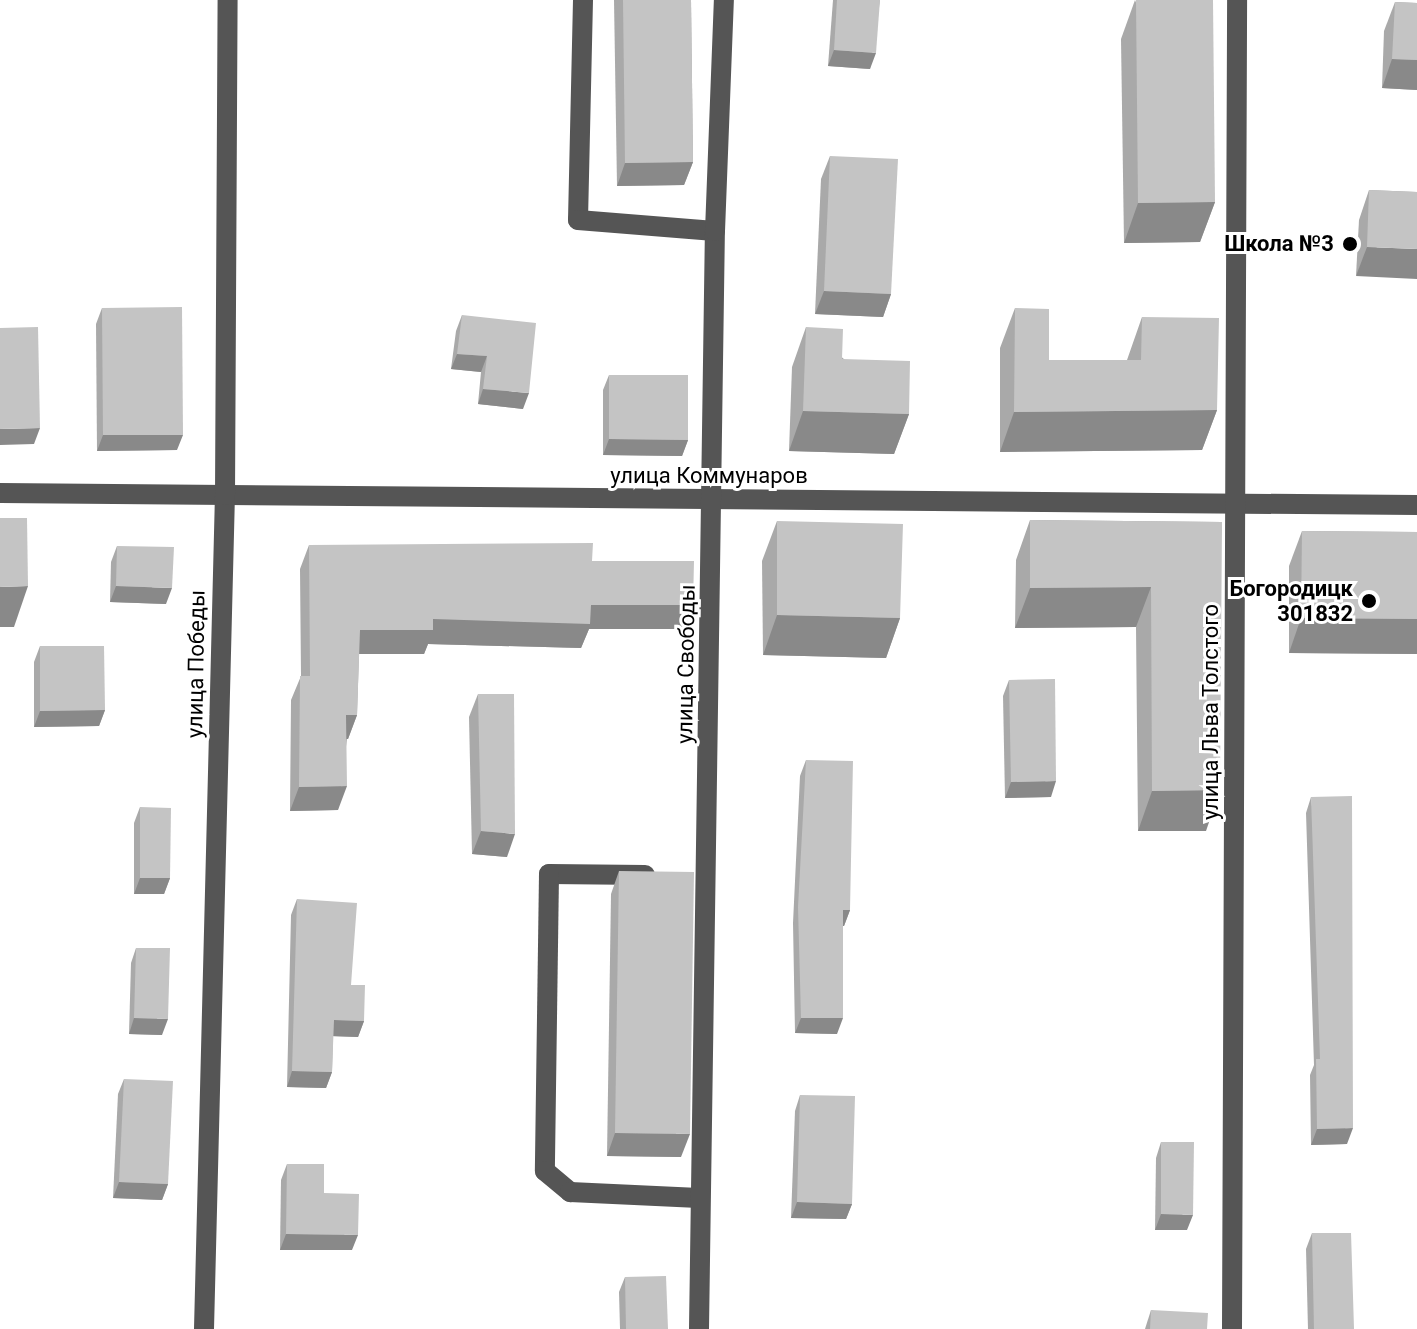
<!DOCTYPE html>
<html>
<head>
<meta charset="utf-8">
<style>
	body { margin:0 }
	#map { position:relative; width:1417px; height:1329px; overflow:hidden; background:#fff; font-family:Roboto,sans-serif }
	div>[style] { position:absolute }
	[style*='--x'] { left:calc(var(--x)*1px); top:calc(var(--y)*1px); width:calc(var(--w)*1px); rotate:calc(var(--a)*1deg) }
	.minor>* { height:20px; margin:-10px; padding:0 10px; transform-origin:10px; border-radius:10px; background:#555 }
	.wall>* { inset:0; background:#a9a9a9 }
	.shaded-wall>* { inset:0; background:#898989 }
	.building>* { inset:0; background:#c4c4c4 }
	.dots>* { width:22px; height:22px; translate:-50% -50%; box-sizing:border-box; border:4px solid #fff; border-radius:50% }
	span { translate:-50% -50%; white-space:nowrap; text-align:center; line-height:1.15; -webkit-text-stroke:6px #fff; paint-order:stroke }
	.poi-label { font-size:22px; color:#000; font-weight:700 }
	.right { translate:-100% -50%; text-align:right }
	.street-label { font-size:22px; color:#000 }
</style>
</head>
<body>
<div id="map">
	<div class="minor">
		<i style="--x:583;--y:0;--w:220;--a:91.3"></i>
		<i style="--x:578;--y:220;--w:137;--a:4.6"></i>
		<i style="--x:0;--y:493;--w:1417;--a:0.49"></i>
		<i style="--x:645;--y:875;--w:96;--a:-179.4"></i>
		<i style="--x:549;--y:874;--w:297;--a:90.8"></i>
		<i style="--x:545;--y:1171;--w:33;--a:40"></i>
		<i style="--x:570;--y:1192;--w:129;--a:2.7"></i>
		<i style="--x:204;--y:1329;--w:834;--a:-88.56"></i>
		<i style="--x:225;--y:495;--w:495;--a:-89.7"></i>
		<i style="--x:699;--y:1329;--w:1098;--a:-89.17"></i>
		<i style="--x:715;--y:231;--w:231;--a:-87.8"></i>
		<i style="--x:1232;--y:1329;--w:1329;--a:-89.78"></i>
	</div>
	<div class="wall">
		<i style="clip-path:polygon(614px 0,691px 0,693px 162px,684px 185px,617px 186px)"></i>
		<i style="clip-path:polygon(833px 0,880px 0,870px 69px,828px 66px)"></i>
		<i style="clip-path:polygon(1135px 0,1215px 202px,1200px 242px,1124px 243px,1121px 39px)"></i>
		<i style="clip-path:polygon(1395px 2px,1417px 3px,1417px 90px,1382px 88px,1384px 31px)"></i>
		<i style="clip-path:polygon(830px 156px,891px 294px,883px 317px,815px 314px,821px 179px)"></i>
		<i style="clip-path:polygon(1369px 190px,1417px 192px,1356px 276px,1359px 220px)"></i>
		<i style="clip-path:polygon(102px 308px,177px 450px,97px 451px,96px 324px)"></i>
		<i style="clip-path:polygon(1015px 308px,1049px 360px,1127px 360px,1142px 317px,1217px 410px,1202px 450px,1000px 452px,1000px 348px)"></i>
		<i style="clip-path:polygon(462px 315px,523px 409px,478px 404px,481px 372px,451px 369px,456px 331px)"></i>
		<i style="clip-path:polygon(806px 327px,909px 414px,894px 454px,789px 451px,792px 367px)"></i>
		<i style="clip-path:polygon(609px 375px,688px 440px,682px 456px,603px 455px,603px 390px)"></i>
		<i style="clip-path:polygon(1030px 520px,1222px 522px,1206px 831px,1138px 831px,1136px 627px,1015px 628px,1016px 560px)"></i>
		<i style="clip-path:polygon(777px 521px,900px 618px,886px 658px,763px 655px,762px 561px)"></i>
		<i style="clip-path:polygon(1302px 531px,1417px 532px,1417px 654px,1289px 653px,1289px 566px)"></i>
		<i style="clip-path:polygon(309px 545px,592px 561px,693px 605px,684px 629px,589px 629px,581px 648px,428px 644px,424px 654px,359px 654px,357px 715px,348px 739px,347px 739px,338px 810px,290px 811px,291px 700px,301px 676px,300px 569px)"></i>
		<i style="clip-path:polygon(117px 546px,166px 604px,110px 602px,111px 562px)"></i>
		<i style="clip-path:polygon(40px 646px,105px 710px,99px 726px,34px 727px,34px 662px)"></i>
		<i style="clip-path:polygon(1009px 680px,1051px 797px,1005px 798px,1003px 696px)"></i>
		<i style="clip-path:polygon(478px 694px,507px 857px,472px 854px,469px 717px)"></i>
		<i style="clip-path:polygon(806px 760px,850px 910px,844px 926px,843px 926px,837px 1034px,795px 1033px,793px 923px,800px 776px)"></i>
		<i style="clip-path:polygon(1311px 797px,1347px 1144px,1311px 1145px,1310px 1075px,1314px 1065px,1306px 813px)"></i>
		<i style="clip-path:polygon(140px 807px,170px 878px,164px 894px,134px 894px,134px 823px)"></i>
		<i style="clip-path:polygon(619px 871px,681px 1157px,607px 1156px,611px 894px)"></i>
		<i style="clip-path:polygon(297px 899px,351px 985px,364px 1021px,358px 1037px,333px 1036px,332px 1072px,326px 1088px,287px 1087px,291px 915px)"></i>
		<i style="clip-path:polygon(136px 948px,162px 1035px,129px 1034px,131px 963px)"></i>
		<i style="clip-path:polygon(124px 1079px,168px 1184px,162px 1200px,113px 1198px,118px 1094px)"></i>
		<i style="clip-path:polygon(800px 1095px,852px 1204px,846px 1219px,791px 1218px,795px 1111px)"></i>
		<i style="clip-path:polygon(1161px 1142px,1187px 1230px,1155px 1230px,1156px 1158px)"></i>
		<i style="clip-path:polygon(287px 1164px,324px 1193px,352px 1250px,280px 1250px,281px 1180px)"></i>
		<i style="clip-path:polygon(1312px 1233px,1354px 1329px,1308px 1329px,1306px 1249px)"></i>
		<i style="clip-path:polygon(625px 1277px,668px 1329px,620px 1329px,619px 1292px)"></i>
		<i style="clip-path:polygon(1151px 1310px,1207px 1329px,1145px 1329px)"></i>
	</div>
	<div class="shaded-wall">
		<i style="clip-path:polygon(834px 50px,876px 53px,870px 69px,828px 66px)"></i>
		<i style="clip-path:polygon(1392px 59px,1417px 60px,1417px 90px,1382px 88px)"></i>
		<i style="clip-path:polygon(693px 162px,684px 185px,617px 186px,625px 163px)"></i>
		<i style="clip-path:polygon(1215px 202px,1200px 242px,1124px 243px,1138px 203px)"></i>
		<i style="clip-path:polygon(1367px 247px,1417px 249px,1417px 279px,1356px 276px)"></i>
		<i style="clip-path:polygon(824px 291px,891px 294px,883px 317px,815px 314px)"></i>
		<i style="clip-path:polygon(457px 354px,487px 356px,481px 372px,451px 369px)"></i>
		<i style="clip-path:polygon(483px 389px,529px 393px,523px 409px,478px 404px)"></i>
		<i style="clip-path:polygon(1217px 410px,1202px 450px,1000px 452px,1014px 412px)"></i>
		<i style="clip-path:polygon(803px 411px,909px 414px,894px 454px,789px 451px)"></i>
		<i style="clip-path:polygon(40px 428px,34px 444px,0 445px,0 429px)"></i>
		<i style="clip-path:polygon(103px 435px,183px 435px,177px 450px,97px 451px)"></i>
		<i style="clip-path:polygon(609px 439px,688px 440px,682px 456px,603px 455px)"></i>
		<i style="clip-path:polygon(28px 586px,14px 627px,0 627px,0 587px)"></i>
		<i style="clip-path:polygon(116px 586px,172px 588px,166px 604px,110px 602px)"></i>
		<i style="clip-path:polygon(1151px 587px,1136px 627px,1015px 628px,1030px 588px)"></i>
		<i style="clip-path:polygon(591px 605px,693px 605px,684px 629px,589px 629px,581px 648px,428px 644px,424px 654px,351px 654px,360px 630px,433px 619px)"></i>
		<i style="clip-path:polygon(777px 615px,900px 618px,886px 658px,763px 655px)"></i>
		<i style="clip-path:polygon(1301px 618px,1417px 619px,1417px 654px,1289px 653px)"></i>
		<i style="clip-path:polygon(105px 710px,99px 726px,34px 727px,40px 711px)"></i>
		<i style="clip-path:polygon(346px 715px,357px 715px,348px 739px,338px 739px)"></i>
		<i style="clip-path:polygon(1056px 781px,1051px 797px,1005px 798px,1011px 782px)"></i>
		<i style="clip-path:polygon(347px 786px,338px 810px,290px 811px,299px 787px)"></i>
		<i style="clip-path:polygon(1220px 790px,1206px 831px,1138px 831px,1152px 791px)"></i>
		<i style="clip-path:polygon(481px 831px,515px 834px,507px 857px,472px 854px)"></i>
		<i style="clip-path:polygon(140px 878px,170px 878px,164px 894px,134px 894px)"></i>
		<i style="clip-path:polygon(843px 910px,850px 910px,844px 926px,837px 926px)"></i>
		<i style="clip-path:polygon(134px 1018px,168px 1019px,162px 1035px,129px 1034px)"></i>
		<i style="clip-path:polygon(801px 1018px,843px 1018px,837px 1034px,795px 1033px)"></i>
		<i style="clip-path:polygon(334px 1020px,364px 1021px,358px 1037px,328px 1036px)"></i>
		<i style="clip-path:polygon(292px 1071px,332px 1072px,326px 1088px,287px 1087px)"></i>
		<i style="clip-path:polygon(1353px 1128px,1347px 1144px,1311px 1145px,1317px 1129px)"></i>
		<i style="clip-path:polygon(615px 1133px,690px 1134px,681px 1157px,607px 1156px)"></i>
		<i style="clip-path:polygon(119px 1182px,168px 1184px,162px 1200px,113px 1198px)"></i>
		<i style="clip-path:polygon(797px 1202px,852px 1204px,846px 1219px,791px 1218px)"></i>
		<i style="clip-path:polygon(1161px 1214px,1193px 1215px,1187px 1230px,1155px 1230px)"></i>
		<i style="clip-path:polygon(286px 1234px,358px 1235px,352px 1250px,280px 1250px)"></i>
	</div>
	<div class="building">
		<i style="clip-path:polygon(623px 0,691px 0,693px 162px,625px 163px)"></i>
		<i style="clip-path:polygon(837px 0,880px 0,876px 53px,834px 50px)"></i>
		<i style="clip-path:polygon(1136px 0,1213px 0,1215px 202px,1138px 203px)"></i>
		<i style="clip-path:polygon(1395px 2px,1417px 3px,1417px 60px,1392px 59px)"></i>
		<i style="clip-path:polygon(830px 156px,898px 159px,891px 294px,824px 291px)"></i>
		<i style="clip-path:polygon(1369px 190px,1417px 192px,1417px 249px,1367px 247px)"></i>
		<i style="clip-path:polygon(182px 307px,183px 435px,103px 435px,102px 308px)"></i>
		<i style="clip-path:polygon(1015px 308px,1049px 309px,1049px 360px,1141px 360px,1142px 317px,1219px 318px,1217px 410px,1014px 412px)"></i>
		<i style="clip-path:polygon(462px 315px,536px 323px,529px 393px,483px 389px,487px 356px,457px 354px)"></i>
		<i style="clip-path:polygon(38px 327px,40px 428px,0 429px,0 328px)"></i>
		<i style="clip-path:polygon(806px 327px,843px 329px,842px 359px,910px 361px,909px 414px,803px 411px)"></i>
		<i style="clip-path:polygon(609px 375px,688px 375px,688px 440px,609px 439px)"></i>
		<i style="clip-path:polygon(0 518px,27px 518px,28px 586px,0 587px)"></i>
		<i style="clip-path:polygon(1030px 520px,1222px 522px,1220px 790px,1152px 791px,1151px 587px,1030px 588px)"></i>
		<i style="clip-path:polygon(777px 521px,903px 524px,900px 618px,777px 615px)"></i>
		<i style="clip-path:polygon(1302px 531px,1417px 532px,1417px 619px,1301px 618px)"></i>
		<i style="clip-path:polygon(593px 543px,592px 561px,694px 561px,693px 605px,591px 605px,590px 624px,433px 619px,433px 630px,360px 630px,357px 715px,346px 715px,347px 786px,299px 787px,300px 676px,310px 676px,309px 545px)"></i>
		<i style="clip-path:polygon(117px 546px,174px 547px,172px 588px,116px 586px)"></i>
		<i style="clip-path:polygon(40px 646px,104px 646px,105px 710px,40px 711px)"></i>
		<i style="clip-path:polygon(1055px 679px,1056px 781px,1011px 782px,1009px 680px)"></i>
		<i style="clip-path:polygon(478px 694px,514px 694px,515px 834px,481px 831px)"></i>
		<i style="clip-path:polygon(806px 760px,853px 761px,850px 910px,843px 910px,843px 1018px,801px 1018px,798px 907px)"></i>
		<i style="clip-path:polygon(1352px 796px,1353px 1128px,1317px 1129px,1316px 1059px,1320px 1059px,1311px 797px)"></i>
		<i style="clip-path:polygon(140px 807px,171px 808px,170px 878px,140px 878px)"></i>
		<i style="clip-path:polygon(619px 871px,694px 872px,690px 1134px,615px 1133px)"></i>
		<i style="clip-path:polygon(297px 899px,357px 903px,351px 985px,365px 985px,364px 1021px,334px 1020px,332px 1072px,292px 1071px)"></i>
		<i style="clip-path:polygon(136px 948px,170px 948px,168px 1019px,134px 1018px)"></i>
		<i style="clip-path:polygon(124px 1079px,173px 1081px,168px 1184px,119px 1182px)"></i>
		<i style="clip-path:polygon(800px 1095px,855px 1096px,852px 1204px,797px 1202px)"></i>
		<i style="clip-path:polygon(1161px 1142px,1194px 1142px,1193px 1215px,1161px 1214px)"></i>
		<i style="clip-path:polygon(287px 1164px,324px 1164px,324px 1193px,359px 1194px,358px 1235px,286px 1234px)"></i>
		<i style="clip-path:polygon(1312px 1233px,1351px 1233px,1354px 1329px,1314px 1329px)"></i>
		<i style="clip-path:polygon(666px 1276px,668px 1329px,626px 1329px,625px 1277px)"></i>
		<i style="clip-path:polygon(1151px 1310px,1208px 1313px,1207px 1329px,1150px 1329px)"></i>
	</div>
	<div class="dots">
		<i style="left:1350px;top:244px;background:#000"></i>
		<i style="left:1369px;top:601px;background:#000"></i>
	</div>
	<div class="poi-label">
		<span class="right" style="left:1334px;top:244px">Школа №3</span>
		<span class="right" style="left:1353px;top:601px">Богородицк<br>301832</span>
	</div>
	<div class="street-label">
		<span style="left:709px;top:476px">улица Коммунаров</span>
		<span style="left:196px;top:664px;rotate:-89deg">улица Победы</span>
		<span style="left:686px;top:664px;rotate:-89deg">улица Свободы</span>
		<span style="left:1211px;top:712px;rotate:-90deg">улица Льва Толстого</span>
	</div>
</div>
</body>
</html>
